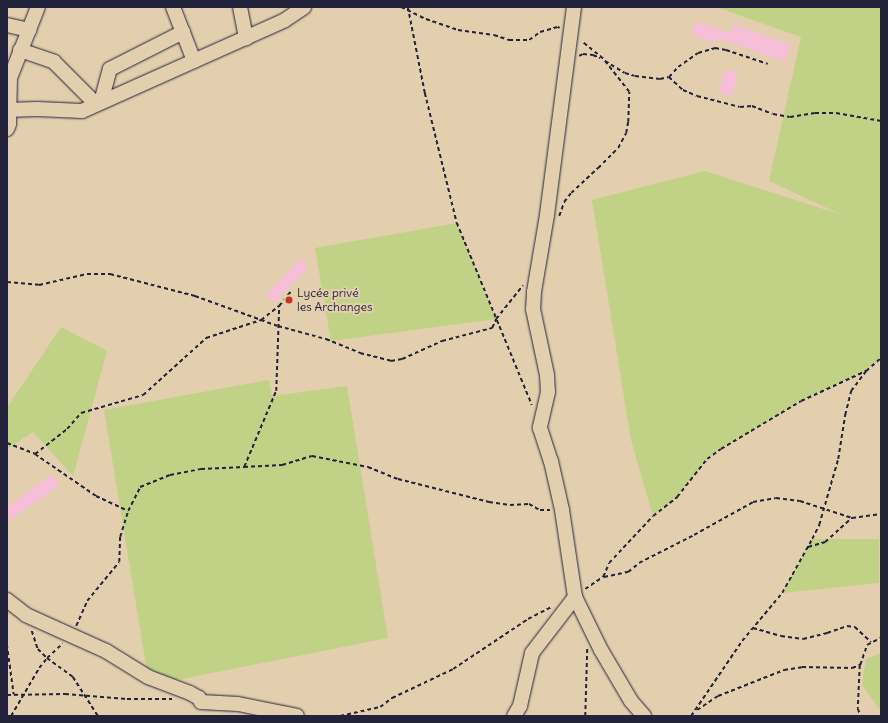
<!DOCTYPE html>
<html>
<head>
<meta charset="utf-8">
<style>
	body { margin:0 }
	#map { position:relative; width:888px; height:723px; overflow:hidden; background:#e3cfae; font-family:Delius,sans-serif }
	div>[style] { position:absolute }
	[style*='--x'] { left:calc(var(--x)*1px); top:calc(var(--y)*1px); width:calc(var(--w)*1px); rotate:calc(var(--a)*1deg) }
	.green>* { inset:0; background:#c1d186 }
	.building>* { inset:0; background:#f6bfd7 }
	.path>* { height:1.5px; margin-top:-0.75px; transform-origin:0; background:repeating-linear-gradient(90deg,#22223b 0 4px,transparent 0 7px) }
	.roads { filter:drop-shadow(0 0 1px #22223b) drop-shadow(0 0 1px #22223b) }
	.minor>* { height:14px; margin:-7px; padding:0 7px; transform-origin:7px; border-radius:7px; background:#e3cfae }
	.dots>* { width:11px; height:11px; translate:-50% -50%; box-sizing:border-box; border:2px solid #e3cfae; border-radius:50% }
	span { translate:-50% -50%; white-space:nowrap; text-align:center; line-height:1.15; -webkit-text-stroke:4px #e3cfae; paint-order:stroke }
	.poi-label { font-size:12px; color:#22223b }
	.left { translate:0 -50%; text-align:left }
	.frame { position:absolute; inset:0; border:8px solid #22223b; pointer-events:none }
</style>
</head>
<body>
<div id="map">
	<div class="green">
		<i style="clip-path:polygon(716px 7px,881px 7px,881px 358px,866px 371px,801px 401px,721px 449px,707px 459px,677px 497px,653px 516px,631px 440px,592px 200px,705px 171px,842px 215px,769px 181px,801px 37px)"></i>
		<i style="clip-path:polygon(457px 223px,496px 319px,331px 341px,315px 248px)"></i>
		<i style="clip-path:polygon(7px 282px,8px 406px,61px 327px,107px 351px,73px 476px,33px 432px,7px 449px)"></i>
		<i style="clip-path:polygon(269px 380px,272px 396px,347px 386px,388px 638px,162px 683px,148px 677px,104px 410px)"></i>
		<i style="clip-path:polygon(812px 539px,879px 539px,879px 583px,782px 593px)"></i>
		<i style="clip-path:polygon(881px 653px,881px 711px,862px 685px,866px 659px)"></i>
	</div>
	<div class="building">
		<i style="clip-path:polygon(696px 21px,730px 33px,733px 24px,791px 45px,785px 62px,717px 38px,715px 43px,692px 35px)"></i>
		<i style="clip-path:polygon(725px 69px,738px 72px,732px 96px,719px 93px)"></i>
		<i style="clip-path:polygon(300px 259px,308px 267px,274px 303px,266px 295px)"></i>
		<i style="clip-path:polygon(52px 474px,60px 485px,7px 522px,7px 507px)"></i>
	</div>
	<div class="path">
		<i style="--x:401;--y:7;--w:28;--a:26"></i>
		<i style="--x:426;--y:19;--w:34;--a:19"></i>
		<i style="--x:458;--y:30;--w:36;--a:8"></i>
		<i style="--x:494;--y:35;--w:16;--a:18"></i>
		<i style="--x:509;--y:40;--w:20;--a:0"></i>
		<i style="--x:529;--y:40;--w:14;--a:-36"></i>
		<i style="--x:540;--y:32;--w:19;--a:-16"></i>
		<i style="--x:558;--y:27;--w:2;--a:27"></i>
		<i style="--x:408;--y:7;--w:88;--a:78.8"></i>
		<i style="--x:425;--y:93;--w:134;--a:76.2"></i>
		<i style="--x:457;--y:223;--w:197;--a:67.6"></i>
		<i style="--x:579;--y:56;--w:4;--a:-27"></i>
		<i style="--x:583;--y:54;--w:10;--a:6"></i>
		<i style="--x:593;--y:55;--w:8;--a:23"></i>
		<i style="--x:605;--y:61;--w:23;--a:31"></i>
		<i style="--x:625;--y:73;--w:10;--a:17"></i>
		<i style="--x:635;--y:76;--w:25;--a:7"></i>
		<i style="--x:660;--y:79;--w:9;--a:-13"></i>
		<i style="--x:669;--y:77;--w:13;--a:-48"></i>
		<i style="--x:678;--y:67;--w:24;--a:-35"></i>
		<i style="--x:698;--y:53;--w:18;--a:-16"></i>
		<i style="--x:715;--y:48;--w:11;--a:10"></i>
		<i style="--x:726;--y:50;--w:44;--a:18.4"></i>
		<i style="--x:669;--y:77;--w:19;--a:43"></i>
		<i style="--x:683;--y:90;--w:15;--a:23"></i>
		<i style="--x:697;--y:96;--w:44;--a:14.3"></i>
		<i style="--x:740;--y:107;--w:12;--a:-5"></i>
		<i style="--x:752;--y:106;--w:22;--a:21"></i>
		<i style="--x:773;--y:114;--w:17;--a:10"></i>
		<i style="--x:790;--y:117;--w:25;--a:-9"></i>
		<i style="--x:815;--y:113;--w:21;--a:0"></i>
		<i style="--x:836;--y:113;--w:46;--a:10.1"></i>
		<i style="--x:559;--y:216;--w:15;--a:-70"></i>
		<i style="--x:564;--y:202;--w:11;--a:-52"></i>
		<i style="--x:571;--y:193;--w:37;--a:-43"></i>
		<i style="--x:598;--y:168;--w:28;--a:-45"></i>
		<i style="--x:618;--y:148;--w:17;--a:-62"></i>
		<i style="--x:626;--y:133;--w:11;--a:-80"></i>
		<i style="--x:628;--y:122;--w:30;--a:-88"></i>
		<i style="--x:629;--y:92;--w:42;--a:-128.2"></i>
		<i style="--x:603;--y:59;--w:27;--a:-141"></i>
		<i style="--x:7;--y:282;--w:32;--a:5"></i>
		<i style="--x:39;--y:285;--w:49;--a:-12.9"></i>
		<i style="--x:87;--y:274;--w:23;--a:0"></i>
		<i style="--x:110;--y:274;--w:88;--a:14.5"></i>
		<i style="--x:195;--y:296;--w:88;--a:19.9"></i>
		<i style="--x:278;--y:326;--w:50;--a:15.2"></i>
		<i style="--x:326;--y:339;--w:37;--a:22"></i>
		<i style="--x:360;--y:353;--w:32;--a:14"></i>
		<i style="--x:391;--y:361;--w:11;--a:-10"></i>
		<i style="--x:402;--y:359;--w:44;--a:-24.2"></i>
		<i style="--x:442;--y:341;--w:52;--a:-14.6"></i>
		<i style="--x:492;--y:328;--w:10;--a:-66"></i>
		<i style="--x:496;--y:319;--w:43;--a:-51.5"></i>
		<i style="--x:7;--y:443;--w:30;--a:21"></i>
		<i style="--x:35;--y:454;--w:74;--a:34.5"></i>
		<i style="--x:96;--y:496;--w:35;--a:25"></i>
		<i style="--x:35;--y:454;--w:41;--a:-38"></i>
		<i style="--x:67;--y:429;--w:21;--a:-49"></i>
		<i style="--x:81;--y:413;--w:65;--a:-16.2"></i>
		<i style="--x:143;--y:395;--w:85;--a:-42.1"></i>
		<i style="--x:206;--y:338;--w:58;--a:-18.1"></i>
		<i style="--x:261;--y:320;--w:23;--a:-38"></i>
		<i style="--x:244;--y:467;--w:38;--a:-3"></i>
		<i style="--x:282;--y:465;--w:31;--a:-17"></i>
		<i style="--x:312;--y:456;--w:57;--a:11.1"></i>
		<i style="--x:368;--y:467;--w:32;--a:22"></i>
		<i style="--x:398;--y:479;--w:94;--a:14.2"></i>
		<i style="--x:489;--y:502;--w:21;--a:8"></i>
		<i style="--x:510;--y:505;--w:19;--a:-3"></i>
		<i style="--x:529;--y:504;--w:13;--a:29"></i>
		<i style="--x:540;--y:510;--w:10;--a:0"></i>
		<i style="--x:808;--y:547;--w:18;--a:-16"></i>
		<i style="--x:825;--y:542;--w:36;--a:-42"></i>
		<i style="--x:852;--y:518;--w:29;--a:-8"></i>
		<i style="--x:604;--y:577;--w:25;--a:-12"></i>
		<i style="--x:628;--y:572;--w:14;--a:-39"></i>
		<i style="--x:639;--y:563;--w:62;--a:-27"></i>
		<i style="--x:694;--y:535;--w:68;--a:-29.2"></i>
		<i style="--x:753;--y:502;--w:23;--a:-10"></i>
		<i style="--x:776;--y:498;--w:24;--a:7"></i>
		<i style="--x:800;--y:501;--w:55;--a:18.1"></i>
		<i style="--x:585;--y:589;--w:22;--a:-34"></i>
		<i style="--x:603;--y:577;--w:15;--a:-67"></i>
		<i style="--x:609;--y:563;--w:64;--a:-46.9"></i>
		<i style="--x:653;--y:516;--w:31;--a:-38"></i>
		<i style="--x:677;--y:497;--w:48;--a:-51.7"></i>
		<i style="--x:707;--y:459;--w:17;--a:-36"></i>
		<i style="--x:721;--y:449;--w:93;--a:-31"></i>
		<i style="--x:801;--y:401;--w:72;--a:-24.8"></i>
		<i style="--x:76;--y:626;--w:27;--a:-66"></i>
		<i style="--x:87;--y:601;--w:50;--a:-50.6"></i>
		<i style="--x:119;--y:562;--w:25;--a:-88"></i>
		<i style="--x:120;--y:537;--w:27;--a:-73"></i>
		<i style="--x:128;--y:511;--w:27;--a:-63"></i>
		<i style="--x:140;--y:487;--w:32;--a:-22"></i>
		<i style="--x:170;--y:475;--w:32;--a:-11"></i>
		<i style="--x:201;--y:469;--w:43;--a:-2.7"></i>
		<i style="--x:244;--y:467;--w:82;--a:-67.2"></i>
		<i style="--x:276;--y:391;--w:85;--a:-88"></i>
		<i style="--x:279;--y:306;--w:19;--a:-51"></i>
		<i style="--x:753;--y:628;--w:29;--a:16"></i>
		<i style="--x:781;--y:636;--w:22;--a:8"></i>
		<i style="--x:803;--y:639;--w:25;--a:-14"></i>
		<i style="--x:827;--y:633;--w:21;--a:-19"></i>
		<i style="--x:847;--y:626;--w:8;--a:7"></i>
		<i style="--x:855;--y:627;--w:22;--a:43"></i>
		<i style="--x:32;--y:631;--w:19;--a:72"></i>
		<i style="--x:38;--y:649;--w:13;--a:45"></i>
		<i style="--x:47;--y:658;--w:32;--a:36"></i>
		<i style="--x:73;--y:677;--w:46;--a:57.3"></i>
		<i style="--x:7;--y:644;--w:51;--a:82.2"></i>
		<i style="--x:860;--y:665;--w:44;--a:92.6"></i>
		<i style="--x:858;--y:709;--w:8;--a:67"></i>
		<i style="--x:7;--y:695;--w:58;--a:-1"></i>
		<i style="--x:65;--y:694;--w:62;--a:4.6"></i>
		<i style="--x:127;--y:699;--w:45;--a:0"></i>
		<i style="--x:697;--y:710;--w:25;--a:-34"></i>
		<i style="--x:718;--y:696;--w:71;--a:-21.5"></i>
		<i style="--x:784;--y:670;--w:18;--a:-9"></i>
		<i style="--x:802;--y:667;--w:50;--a:1.1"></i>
		<i style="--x:852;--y:668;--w:9;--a:-21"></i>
		<i style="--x:860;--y:665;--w:21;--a:-71"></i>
		<i style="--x:867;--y:645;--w:16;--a:-27"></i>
		<i style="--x:11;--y:716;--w:56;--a:-59.7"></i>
		<i style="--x:39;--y:668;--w:13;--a:-51"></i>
		<i style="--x:47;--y:658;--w:21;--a:-43"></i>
		<i style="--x:340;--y:716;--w:41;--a:-12.7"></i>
		<i style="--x:380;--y:707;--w:15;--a:-37"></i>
		<i style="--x:392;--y:698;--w:68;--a:-25.4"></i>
		<i style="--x:453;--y:669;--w:90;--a:-33.7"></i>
		<i style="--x:528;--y:619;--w:27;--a:-27"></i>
		<i style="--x:585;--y:716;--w:68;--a:-88.3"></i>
		<i style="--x:691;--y:716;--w:91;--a:-55.8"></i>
		<i style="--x:742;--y:641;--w:62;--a:-50.2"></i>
		<i style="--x:782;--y:593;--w:62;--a:-60.9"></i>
		<i style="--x:812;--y:539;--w:16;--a:-63"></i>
		<i style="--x:819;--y:525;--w:69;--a:-73.9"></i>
		<i style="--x:838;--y:459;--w:45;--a:-81"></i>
		<i style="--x:845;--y:415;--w:25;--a:-76"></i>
		<i style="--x:851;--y:391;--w:25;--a:-53"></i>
		<i style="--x:866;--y:371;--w:20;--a:-41"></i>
	</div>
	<div class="roads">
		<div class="minor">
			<i style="--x:173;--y:7;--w:58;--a:68.7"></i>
			<i style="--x:240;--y:7;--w:32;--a:79"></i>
			<i style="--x:574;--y:7;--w:210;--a:97.4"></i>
			<i style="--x:547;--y:215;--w:78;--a:99.6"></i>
			<i style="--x:534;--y:292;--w:17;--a:93"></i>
			<i style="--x:533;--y:309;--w:67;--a:78"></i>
			<i style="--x:547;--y:375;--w:17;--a:87"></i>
			<i style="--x:548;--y:392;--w:37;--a:103"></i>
			<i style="--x:540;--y:428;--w:35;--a:72"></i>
			<i style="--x:551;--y:461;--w:50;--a:77.3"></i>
			<i style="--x:562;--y:510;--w:88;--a:81.5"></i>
			<i style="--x:575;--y:597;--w:59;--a:63.9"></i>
			<i style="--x:601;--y:650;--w:59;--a:59.5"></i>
			<i style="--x:631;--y:701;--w:20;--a:49"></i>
			<i style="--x:7;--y:25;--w:23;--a:13"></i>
			<i style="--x:20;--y:50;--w:36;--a:19"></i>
			<i style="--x:54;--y:62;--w:59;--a:45"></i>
			<i style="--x:101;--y:102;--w:34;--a:-75"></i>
			<i style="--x:110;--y:69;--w:82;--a:-26.9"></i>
			<i style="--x:7;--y:110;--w:30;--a:-2"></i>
			<i style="--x:37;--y:109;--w:45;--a:2.5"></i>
			<i style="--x:82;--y:111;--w:222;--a:-24.1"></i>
			<i style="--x:285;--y:20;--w:23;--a:-34"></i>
			<i style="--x:7;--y:129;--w:5;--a:-68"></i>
			<i style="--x:9;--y:124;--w:46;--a:-88.8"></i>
			<i style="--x:10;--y:78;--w:76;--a:-68.5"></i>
			<i style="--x:7;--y:600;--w:24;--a:38"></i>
			<i style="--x:26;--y:615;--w:88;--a:24.2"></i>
			<i style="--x:106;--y:651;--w:49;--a:31.8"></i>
			<i style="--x:148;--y:677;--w:45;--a:20.9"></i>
			<i style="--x:190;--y:693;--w:10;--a:29"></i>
			<i style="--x:199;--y:698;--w:4;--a:63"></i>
			<i style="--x:201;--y:702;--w:37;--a:3"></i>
			<i style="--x:238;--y:704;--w:60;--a:11.5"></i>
			<i style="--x:514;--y:716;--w:12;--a:-59"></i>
			<i style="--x:520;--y:706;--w:54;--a:-77.2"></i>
			<i style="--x:532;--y:653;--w:71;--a:-52.5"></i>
		</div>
	</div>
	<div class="dots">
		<i style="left:289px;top:300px;background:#c8321e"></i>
	</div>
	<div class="poi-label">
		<span class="left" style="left:297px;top:300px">Lycée privé<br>les Archanges</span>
	</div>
	<div class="frame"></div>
</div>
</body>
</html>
